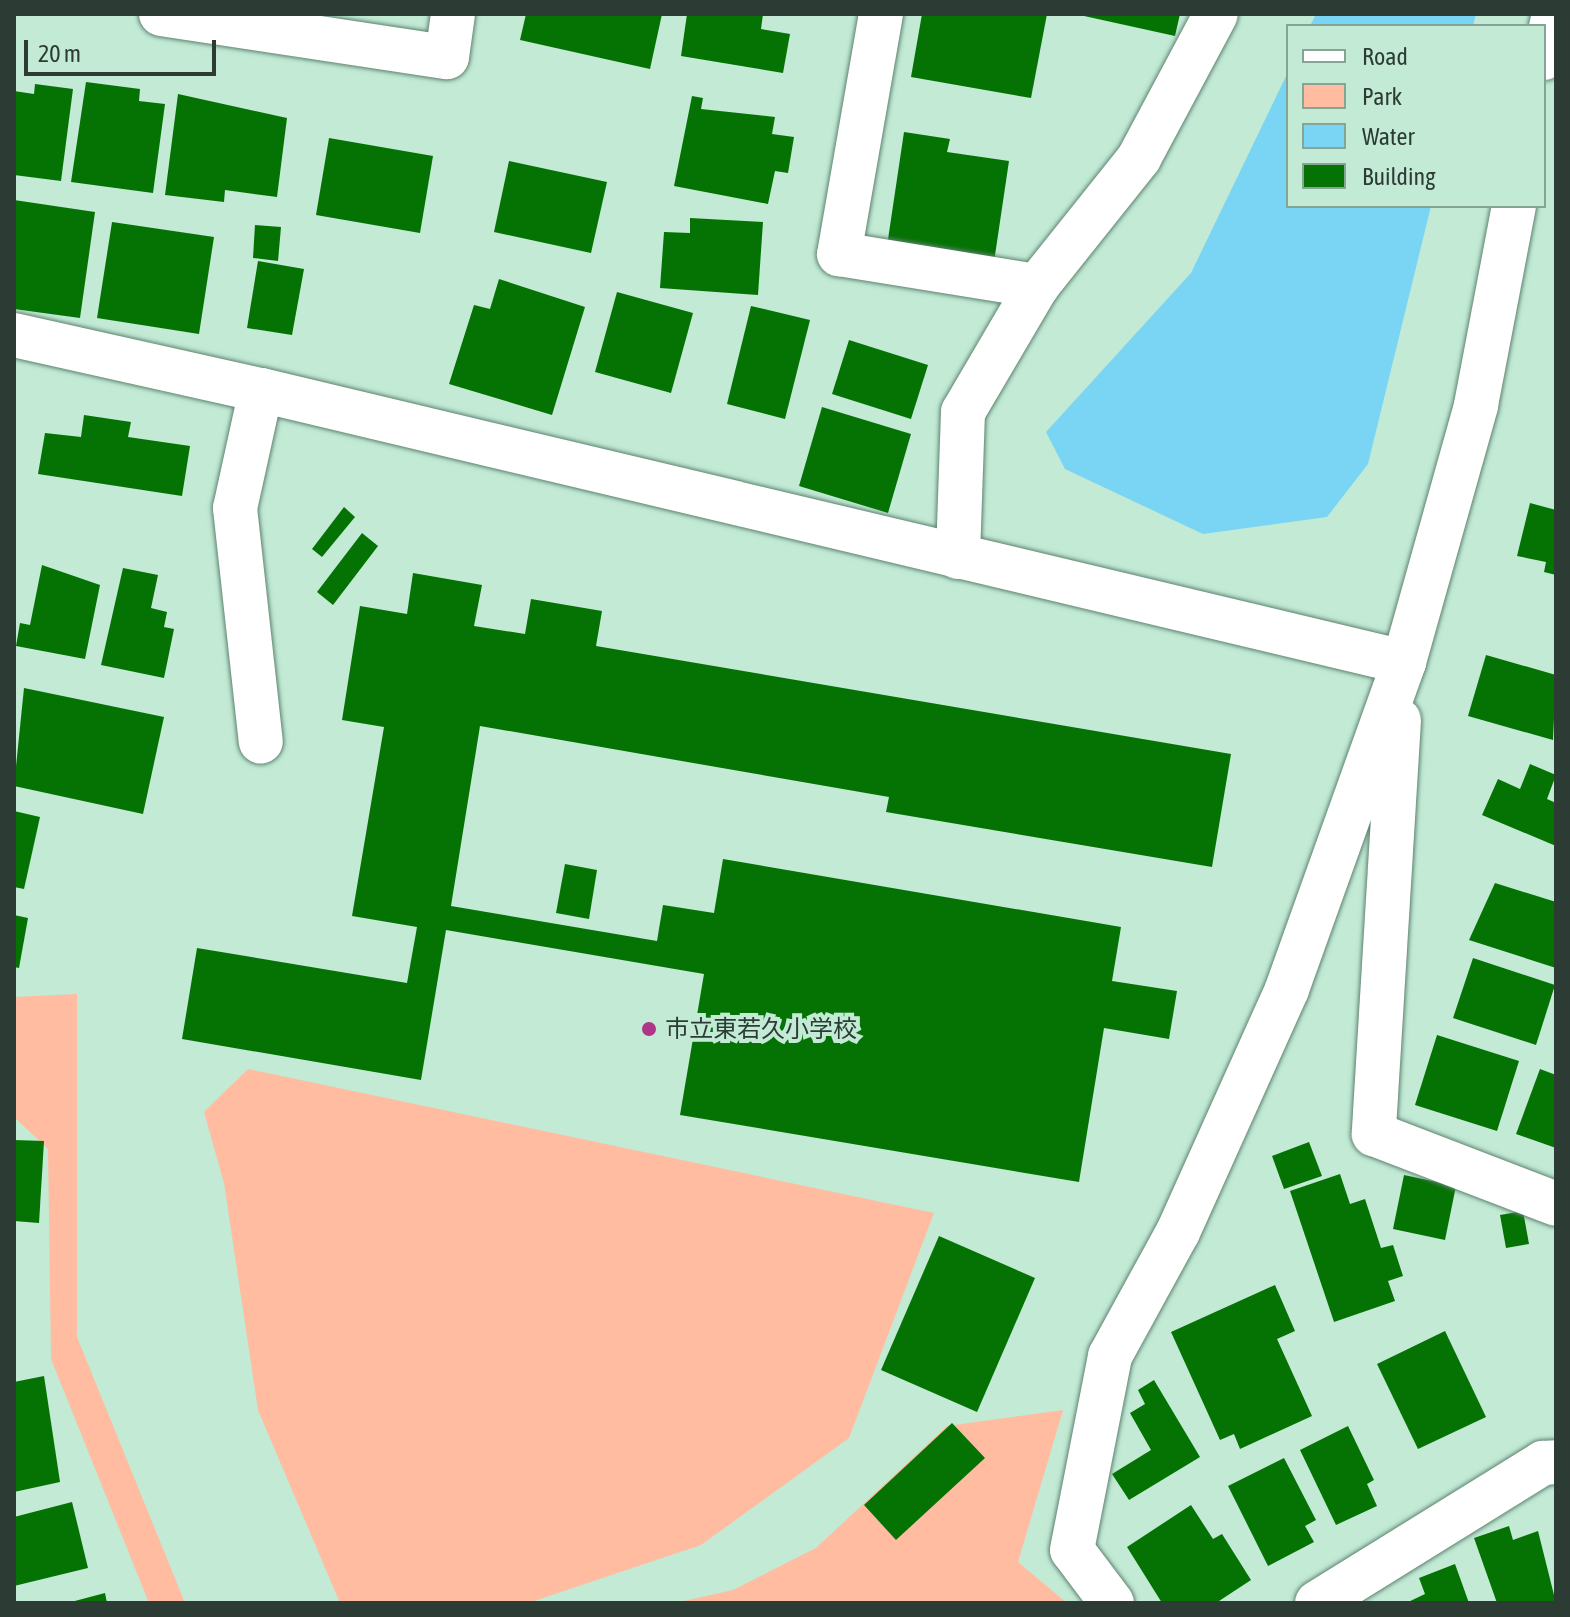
<!DOCTYPE html>
<html>
<head>
<meta charset="utf-8">
<style>
	body { margin:0 }
	#map { position:relative; width:1570px; height:1617px; overflow:hidden; background:#c2ead5; font-family:"Asap Condensed","Noto Sans JP",sans-serif }
	div>[style] { position:absolute }
	[style*='--x'] { left:calc(var(--x)*1px); top:calc(var(--y)*1px); width:calc(var(--w)*1px); rotate:calc(var(--a)*1deg) }
	.green>* { inset:0; background:#ffbca1 }
	.water>* { inset:0; background:#7ad4f3 }
	.building>* { inset:0; background:#057204 }
	.roads { filter:drop-shadow(0 0 2px #5e8370) drop-shadow(0 0 2px #5e8370) }
	.minor>* { height:44px; margin:-22px; padding:0 22px; transform-origin:22px; border-radius:22px; background:#fff }
	.tertiary>* { height:44px; margin:-22px; padding:0 22px; transform-origin:22px; border-radius:22px; background:#fff }
	.dots>* { width:22px; height:22px; translate:-50% -50%; box-sizing:border-box; border:4px solid #c2ead5; border-radius:50% }
	span { translate:-50% -50%; white-space:nowrap; text-align:center; line-height:1.15; -webkit-text-stroke:8px #c2ead5; paint-order:stroke }
	.poi-label { font-size:24px; color:#2c3c34 }
	.left { translate:0 -50%; text-align:left }
	.frame { position:absolute; inset:0; border:16px solid #2c3c34; pointer-events:none }
	.legend { position:absolute; left:1286px; top:24px; width:260px; height:184px; box-sizing:border-box; background:#c2ead5; border:2px solid #86a495; margin:0; padding:10px 14px; list-style:none; font-size:24px; color:#2c3c34 }
	.legend li { display:flex; align-items:center; gap:16px; height:40px }
	.legend b { width:40px; border:2px solid #86a495 }
	.scale { position:absolute; left:24px; top:40px; width:192px; height:36px; box-sizing:border-box; border:4px solid #2c3c34; border-top:0; padding-left:10px; font-size:24px; line-height:28px; white-space:nowrap; color:#2c3c34; -webkit-text-stroke:6px #c2ead5; paint-order:stroke }
</style>
</head>
<body>
<div id="map">
	<div class="green">
		<i style="clip-path:polygon(77px 994px,77px 1337px,185px 1603px,149px 1603px,51px 1359px,48px 1149px,14px 1117px,14px 997px)"></i>
		<i style="clip-path:polygon(248px 1069px,934px 1213px,849px 1438px,701px 1545px,528px 1603px,340px 1603px,258px 1410px,224px 1183px,204px 1112px)"></i>
		<i style="clip-path:polygon(1063px 1410px,1018px 1562px,1067px 1603px,675px 1603px,733px 1590px,816px 1548px,947px 1426px)"></i>
	</div>
	<div class="water">
		<i style="clip-path:polygon(1316px 14px,1476px 14px,1473px 26px,1310px 26px)"></i>
		<i style="clip-path:polygon(1288px 72px,1288px 206px,1431px 206px,1368px 464px,1327px 517px,1203px 534px,1065px 469px,1046px 432px,1191px 273px)"></i>
	</div>
	<div class="building">
		<i style="clip-path:polygon(526px 14px,662px 14px,650px 69px,520px 40px)"></i>
		<i style="clip-path:polygon(687px 14px,763px 14px,761px 29px,790px 34px,783px 73px,681px 56px)"></i>
		<i style="clip-path:polygon(922px 14px,1047px 14px,1031px 98px,911px 77px)"></i>
		<i style="clip-path:polygon(1075px 14px,1180px 14px,1175px 36px)"></i>
		<i style="clip-path:polygon(86px 82px,140px 89px,139px 101px,165px 104px,153px 193px,71px 182px)"></i>
		<i style="clip-path:polygon(35px 84px,73px 89px,61px 181px,14px 175px,14px 91px,34px 94px)"></i>
		<i style="clip-path:polygon(178px 94px,287px 118px,277px 197px,225px 190px,224px 202px,165px 195px)"></i>
		<i style="clip-path:polygon(692px 96px,703px 98px,701px 109px,775px 117px,772px 134px,794px 137px,788px 173px,775px 171px,768px 204px,674px 186px)"></i>
		<i style="clip-path:polygon(904px 132px,950px 139px,947px 152px,1009px 161px,994px 262px,887px 246px)"></i>
		<i style="clip-path:polygon(329px 138px,433px 156px,420px 233px,316px 215px)"></i>
		<i style="clip-path:polygon(509px 161px,607px 182px,591px 253px,494px 232px)"></i>
		<i style="clip-path:polygon(14px 200px,95px 212px,80px 318px,14px 309px)"></i>
		<i style="clip-path:polygon(690px 218px,763px 222px,758px 295px,660px 288px,664px 232px,690px 233px)"></i>
		<i style="clip-path:polygon(112px 222px,214px 237px,199px 334px,97px 318px)"></i>
		<i style="clip-path:polygon(255px 225px,281px 227px,278px 261px,253px 258px)"></i>
		<i style="clip-path:polygon(258px 261px,304px 269px,292px 335px,247px 328px)"></i>
		<i style="clip-path:polygon(499px 279px,585px 307px,552px 415px,449px 384px,474px 305px,490px 309px)"></i>
		<i style="clip-path:polygon(617px 292px,693px 313px,671px 393px,595px 372px)"></i>
		<i style="clip-path:polygon(751px 306px,810px 320px,785px 419px,727px 404px)"></i>
		<i style="clip-path:polygon(849px 340px,928px 365px,911px 419px,832px 394px)"></i>
		<i style="clip-path:polygon(822px 407px,911px 434px,888px 513px,799px 486px)"></i>
		<i style="clip-path:polygon(84px 415px,131px 422px,128px 437px,190px 446px,182px 496px,38px 474px,45px 433px,81px 437px)"></i>
		<i style="clip-path:polygon(1530px 503px,1556px 510px,1556px 575px,1544px 572px,1546px 562px,1517px 556px)"></i>
		<i style="clip-path:polygon(344px 507px,355px 517px,322px 557px,312px 549px)"></i>
		<i style="clip-path:polygon(362px 533px,378px 546px,333px 605px,317px 592px)"></i>
		<i style="clip-path:polygon(42px 565px,100px 585px,85px 659px,16px 646px,20px 623px,30px 625px)"></i>
		<i style="clip-path:polygon(123px 568px,158px 575px,151px 608px,167px 612px,164px 627px,174px 629px,164px 678px,101px 665px)"></i>
		<i style="clip-path:polygon(413px 573px,482px 585px,474px 626px,525px 634px,531px 599px,602px 611px,596px 646px,1231px 754px,1212px 867px,886px 812px,889px 797px,480px 726px,451px 906px,657px 941px,663px 905px,714px 913px,723px 859px,1121px 927px,1112px 981px,1177px 991px,1169px 1039px,1104px 1028px,1079px 1182px,680px 1115px,704px 974px,446px 930px,421px 1080px,182px 1039px,197px 948px,407px 983px,417px 927px,352px 916px,384px 727px,342px 720px,360px 606px,407px 614px)"></i>
		<i style="clip-path:polygon(1486px 655px,1556px 675px,1553px 740px,1468px 716px)"></i>
		<i style="clip-path:polygon(24px 688px,164px 717px,143px 814px,14px 786px)"></i>
		<i style="clip-path:polygon(1530px 764px,1556px 775px,1547px 799px,1556px 803px,1556px 846px,1482px 815px,1498px 779px,1520px 789px)"></i>
		<i style="clip-path:polygon(14px 811px,40px 817px,24px 889px,14px 887px)"></i>
		<i style="clip-path:polygon(565px 864px,597px 870px,589px 919px,556px 913px)"></i>
		<i style="clip-path:polygon(1495px 883px,1556px 902px,1556px 968px,1469px 940px)"></i>
		<i style="clip-path:polygon(14px 915px,28px 918px,19px 968px,14px 967px)"></i>
		<i style="clip-path:polygon(1473px 958px,1555px 985px,1536px 1045px,1453px 1018px)"></i>
		<i style="clip-path:polygon(1437px 1035px,1519px 1061px,1497px 1131px,1415px 1105px)"></i>
		<i style="clip-path:polygon(1540px 1069px,1556px 1075px,1556px 1148px,1516px 1134px)"></i>
		<i style="clip-path:polygon(14px 1140px,44px 1141px,39px 1223px,14px 1221px)"></i>
		<i style="clip-path:polygon(1309px 1142px,1322px 1176px,1284px 1189px,1272px 1156px)"></i>
		<i style="clip-path:polygon(1340px 1174px,1350px 1204px,1365px 1199px,1381px 1248px,1393px 1245px,1403px 1276px,1388px 1281px,1395px 1301px,1334px 1322px,1290px 1191px)"></i>
		<i style="clip-path:polygon(1404px 1175px,1456px 1186px,1445px 1240px,1393px 1229px)"></i>
		<i style="clip-path:polygon(1523px 1211px,1529px 1244px,1506px 1248px,1500px 1215px)"></i>
		<i style="clip-path:polygon(939px 1236px,1035px 1278px,977px 1412px,881px 1370px)"></i>
		<i style="clip-path:polygon(1275px 1285px,1295px 1331px,1277px 1339px,1312px 1416px,1240px 1449px,1234px 1434px,1220px 1440px,1171px 1332px)"></i>
		<i style="clip-path:polygon(1445px 1331px,1486px 1417px,1418px 1449px,1377px 1364px)"></i>
		<i style="clip-path:polygon(44px 1376px,60px 1482px,14px 1492px,14px 1382px)"></i>
		<i style="clip-path:polygon(1154px 1380px,1200px 1457px,1129px 1500px,1112px 1474px,1151px 1450px,1130px 1413px,1145px 1404px,1138px 1390px)"></i>
		<i style="clip-path:polygon(952px 1423px,985px 1458px,896px 1540px,864px 1505px)"></i>
		<i style="clip-path:polygon(1348px 1426px,1374px 1480px,1367px 1484px,1377px 1506px,1336px 1525px,1300px 1450px)"></i>
		<i style="clip-path:polygon(1284px 1458px,1316px 1520px,1305px 1526px,1314px 1542px,1268px 1566px,1228px 1486px)"></i>
		<i style="clip-path:polygon(72px 1502px,88px 1568px,14px 1586px,14px 1517px)"></i>
		<i style="clip-path:polygon(1191px 1505px,1213px 1539px,1222px 1534px,1251px 1580px,1216px 1603px,1162px 1603px,1127px 1547px)"></i>
		<i style="clip-path:polygon(1509px 1526px,1513px 1540px,1538px 1531px,1556px 1603px,1497px 1603px,1474px 1538px)"></i>
		<i style="clip-path:polygon(1455px 1564px,1469px 1603px,1406px 1603px,1425px 1594px,1419px 1578px)"></i>
		<i style="clip-path:polygon(105px 1593px,107px 1603px,72px 1603px,71px 1602px)"></i>
	</div>
	<div class="roads">
		<div class="minor">
			<i style="--x:161;--y:14;--w:289;--a:8.6"></i>
			<i style="--x:447;--y:57;--w:43;--a:-82.1"></i>
			<i style="--x:881;--y:14;--w:244;--a:99.9"></i>
			<i style="--x:839;--y:254;--w:201;--a:9.2"></i>
			<i style="--x:1037;--y:286;--w:146;--a:120.4"></i>
			<i style="--x:963;--y:412;--w:145;--a:92"></i>
			<i style="--x:1037;--y:286;--w:164;--a:-51.4"></i>
			<i style="--x:1139;--y:158;--w:163;--a:-61.9"></i>
			<i style="--x:14;--y:335;--w:253;--a:12.6"></i>
			<i style="--x:261;--y:390;--w:121;--a:102.4"></i>
			<i style="--x:235;--y:508;--w:235;--a:83.7"></i>
			<i style="--x:1399;--y:720;--w:415;--a:93.5"></i>
			<i style="--x:1374;--y:1134;--w:195;--a:21"></i>
			<i style="--x:1112;--y:1603;--w:66;--a:-127"></i>
			<i style="--x:1072;--y:1550;--w:198;--a:-78.9"></i>
			<i style="--x:1110;--y:1356;--w:141;--a:-61.3"></i>
			<i style="--x:1178;--y:1232;--w:266;--a:-65.8"></i>
			<i style="--x:1287;--y:989;--w:347;--a:-70.3"></i>
			<i style="--x:1317;--y:1603;--w:266;--a:-31.8"></i>
			<i style="--x:1543;--y:1463;--w:13;--a:-4"></i>
		</div>
		<div class="tertiary">
			<i style="--x:1544;--y:58;--w:45;--a:-77.2"></i>
			<i style="--x:261;--y:390;--w:1175;--a:13.39"></i>
			<i style="--x:1404;--y:662;--w:267;--a:-74.3"></i>
			<i style="--x:1476;--y:405;--w:203;--a:-79.2"></i>
		</div>
	</div>
	<div class="dots">
		<i style="left:649px;top:1029px;background:#ae3589"></i>
	</div>
	<div class="poi-label">
		<span class="left" style="left:665px;top:1029px">市立東若久小学校</span>
	</div>
	<div class="frame"></div>
	<ul class="legend">
	<li><b style="height:10px;background:#fff"></b>Road</li>
	<li><b style="height:22px;background:#ffbca1"></b>Park</li>
	<li><b style="height:22px;background:#7ad4f3"></b>Water</li>
	<li><b style="height:22px;background:#057204"></b>Building</li>
	</ul>
	<div class="scale">20 m</div>
</div>
</body>
</html>
